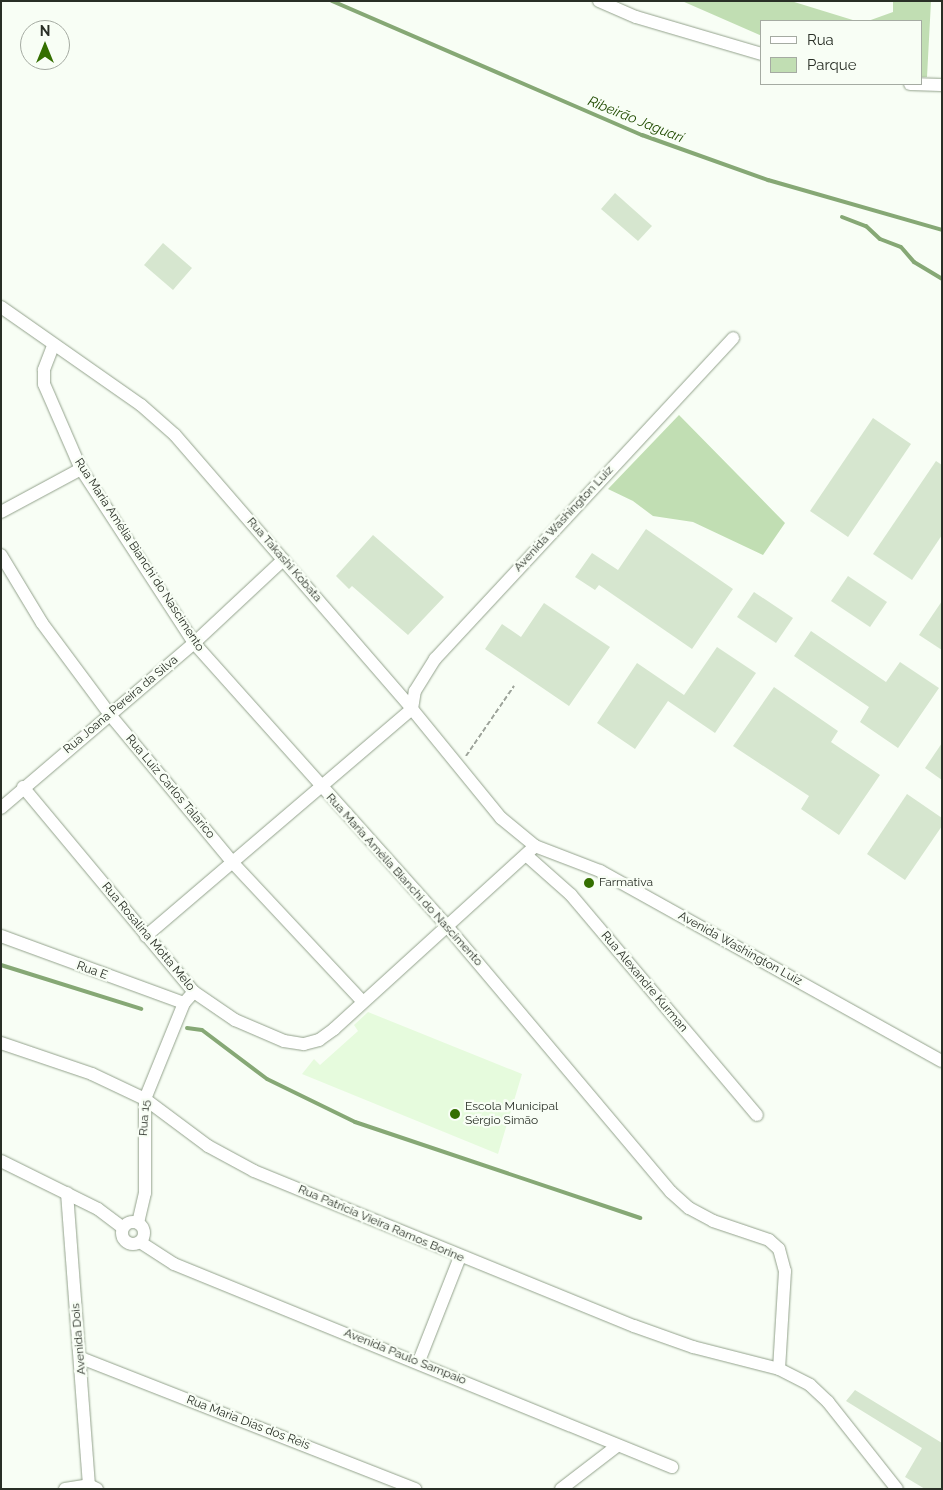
<!DOCTYPE html>
<html>
<head>
<meta charset="utf-8">
<style>
	body { margin:0 }
	#map { position:relative; width:943px; height:1490px; overflow:hidden; background:#f8fef5; font-family:Raleway,sans-serif }
	div>[style] { position:absolute }
	[style*='--x'] { left:calc(var(--x)*1px); top:calc(var(--y)*1px); width:calc(var(--w)*1px); rotate:calc(var(--a)*1deg) }
	.built>* { inset:0; background:#e6fbdd }
	.green>* { inset:0; background:#c1deb3 }
	.stream>* { height:4px; margin:-2px; padding:0 2px; transform-origin:2px; border-radius:2px; background:#86a875 }
	.building>* { inset:0; background:#d6e6cf }
	.path>* { height:2px; margin-top:-1px; transform-origin:0; background:repeating-linear-gradient(90deg,#9da39a 0 5px,transparent 0 7.5px) }
	.roads { filter:drop-shadow(0 0 1px #93a28c) drop-shadow(0 0 1px #93a28c) }
	.minor>* { height:12px; margin:-6px; padding:0 6px; transform-origin:6px; border-radius:6px; background:#fff }
	.minor>.ring { margin:-6px; padding:0; box-sizing:content-box; background:none; border:12px solid #fff; border-radius:50% }
	.dots>* { width:14px; height:14px; translate:-50% -50%; box-sizing:border-box; border:2px solid #f8fef5; border-radius:50% }
	span { translate:-50% -50%; white-space:nowrap; text-align:center; line-height:1.15; -webkit-text-stroke:4.5px #f8fef5; paint-order:stroke }
	.street-label { font-size:12px; color:#292f26 }
	.poi-label { font-size:12px; color:#292f26 }
	.left { translate:0 -50%; text-align:left }
	.water-label { font-size:14px; color:#204b00; font-style:italic }
	.frame { position:absolute; inset:0; border:2px solid #292f26; pointer-events:none }
	.legend { position:absolute; left:760px; top:20px; width:162px; height:65px; box-sizing:border-box; background:#f8fef5; border:1px solid #a5aba2; margin:0; padding:6px 9px; list-style:none; font-size:15px; color:#292f26 }
	.legend li { display:flex; align-items:center; gap:10px; height:25px }
	.legend b { width:25px; border:1px solid #a5aba2 }
	.north { position:absolute; left:20px; top:20px; width:50px; height:50px; box-sizing:border-box; background:#f8fef5; border:1px solid #a5aba2; border-radius:50%; rotate:0deg; font-size:14px; font-weight:700; line-height:20px; text-align:center; color:#292f26 }
	.north::after { content:''; display:block; margin:auto; width:18px; height:22px; background:#346f00; clip-path:polygon(50% 0,100% 100%,50% 72%,0 100%) }
</style>
</head>
<body>
<div id="map">
	<div class="built">
		<i style="clip-path:polygon(368px 1012px,522px 1074px,498px 1154px,302px 1074px,314px 1059px,320px 1065px,358px 1031px,354px 1025px)"></i>
	</div>
	<div class="green">
		<i style="clip-path:polygon(682px 1px,791px 1px,856px 21px,762px 21px,762px 36px)"></i>
		<i style="clip-path:polygon(893px 1px,931px 1px,927px 77px,922px 77px,922px 21px,868px 21px,893px 12px)"></i>
		<i style="clip-path:polygon(679px 415px,785px 523px,763px 555px,693px 522px,653px 516px,633px 501px,608px 489px)"></i>
	</div>
	<div class="stream">
		<i style="--x:332;--y:1;--w:338;--a:23.4"></i>
		<i style="--x:642;--y:135;--w:134;--a:19.7"></i>
		<i style="--x:768;--y:180;--w:181;--a:16"></i>
		<i style="--x:842;--y:217;--w:26;--a:21"></i>
		<i style="--x:866;--y:226;--w:19;--a:43"></i>
		<i style="--x:880;--y:239;--w:22;--a:21"></i>
		<i style="--x:901;--y:247;--w:20;--a:49"></i>
		<i style="--x:914;--y:262;--w:33;--a:31"></i>
		<i style="--x:1;--y:965;--w:147;--a:17.4"></i>
		<i style="--x:187;--y:1028;--w:15;--a:8"></i>
		<i style="--x:202;--y:1030;--w:81;--a:37"></i>
		<i style="--x:267;--y:1079;--w:98;--a:26"></i>
		<i style="--x:355;--y:1122;--w:301;--a:18.6"></i>
	</div>
	<div class="building">
		<i style="clip-path:polygon(615px 193px,652px 226px,638px 241px,601px 209px)"></i>
		<i style="clip-path:polygon(163px 243px,192px 268px,173px 290px,144px 265px)"></i>
		<i style="clip-path:polygon(873px 418px,911px 444px,848px 537px,810px 511px)"></i>
		<i style="clip-path:polygon(936px 461px,942px 465px,942px 535px,912px 580px,873px 554px)"></i>
		<i style="clip-path:polygon(646px 529px,733px 589px,692px 649px,599px 585px,595px 590px,575px 577px,592px 553px,618px 570px)"></i>
		<i style="clip-path:polygon(373px 535px,444px 597px,408px 635px,352px 586px,349px 589px,336px 576px)"></i>
		<i style="clip-path:polygon(848px 576px,887px 602px,870px 627px,831px 601px)"></i>
		<i style="clip-path:polygon(754px 592px,793px 618px,776px 643px,737px 617px)"></i>
		<i style="clip-path:polygon(942px 601px,942px 650px,919px 635px)"></i>
		<i style="clip-path:polygon(544px 603px,610px 647px,569px 706px,485px 649px,502px 624px,521px 637px)"></i>
		<i style="clip-path:polygon(811px 631px,886px 682px,900px 662px,939px 688px,898px 748px,860px 722px,869px 707px,794px 656px)"></i>
		<i style="clip-path:polygon(717px 647px,756px 673px,715px 733px,668px 701px,635px 749px,597px 723px,637px 663px,684px 695px)"></i>
		<i style="clip-path:polygon(774px 687px,838px 731px,831px 742px,880px 775px,839px 835px,801px 809px,809px 796px,733px 746px)"></i>
		<i style="clip-path:polygon(942px 743px,942px 780px,925px 768px)"></i>
		<i style="clip-path:polygon(907px 794px,942px 818px,942px 826px,905px 880px,867px 854px)"></i>
		<i style="clip-path:polygon(855px 1390px,942px 1443px,942px 1489px,925px 1489px,905px 1477px,922px 1448px,846px 1401px)"></i>
	</div>
	<div class="path">
		<i style="--x:466;--y:756;--w:85;--a:-55.6"></i>
	</div>
	<div class="roads">
		<div class="minor">
			<i style="--x:599;--y:1;--w:40;--a:23.4"></i>
			<i style="--x:636;--y:17;--w:131;--a:16.4"></i>
			<i style="--x:910;--y:84;--w:32;--a:2"></i>
			<i style="--x:1;--y:307;--w:171;--a:35"></i>
			<i style="--x:141;--y:405;--w:45;--a:41.4"></i>
			<i style="--x:175;--y:435;--w:362;--a:49.1"></i>
			<i style="--x:412;--y:709;--w:141;--a:50.8"></i>
			<i style="--x:501;--y:818;--w:44;--a:39.5"></i>
			<i style="--x:535;--y:846;--w:70;--a:21"></i>
			<i style="--x:600;--y:871;--w:391;--a:29.1"></i>
			<i style="--x:53;--y:346;--w:26;--a:111"></i>
			<i style="--x:44;--y:370;--w:14;--a:90"></i>
			<i style="--x:44;--y:384;--w:93;--a:66.5"></i>
			<i style="--x:81;--y:469;--w:207;--a:57"></i>
			<i style="--x:194;--y:643;--w:378;--a:48.2"></i>
			<i style="--x:446;--y:925;--w:349;--a:49.9"></i>
			<i style="--x:671;--y:1192;--w:24;--a:42"></i>
			<i style="--x:689;--y:1208;--w:27;--a:28"></i>
			<i style="--x:713;--y:1221;--w:59;--a:18.7"></i>
			<i style="--x:769;--y:1240;--w:13;--a:42"></i>
			<i style="--x:779;--y:1249;--w:23;--a:75"></i>
			<i style="--x:785;--y:1271;--w:98;--a:93.5"></i>
			<i style="--x:1;--y:512;--w:91;--a:-28.3"></i>
			<i style="--x:1;--y:555;--w:79;--a:58.9"></i>
			<i style="--x:42;--y:623;--w:116;--a:53.4"></i>
			<i style="--x:111;--y:716;--w:191;--a:50.3"></i>
			<i style="--x:233;--y:863;--w:189;--a:46.9"></i>
			<i style="--x:23;--y:787;--w:267;--a:50.2"></i>
			<i style="--x:194;--y:992;--w:50;--a:34.3"></i>
			<i style="--x:235;--y:1020;--w:53;--a:23.2"></i>
			<i style="--x:284;--y:1041;--w:20;--a:9"></i>
			<i style="--x:304;--y:1044;--w:16;--a:-15"></i>
			<i style="--x:319;--y:1040;--w:19;--a:-36"></i>
			<i style="--x:334;--y:1029;--w:272;--a:-42.3"></i>
			<i style="--x:1;--y:808;--w:254;--a:-40.5"></i>
			<i style="--x:194;--y:643;--w:122;--a:-43"></i>
			<i style="--x:526;--y:855;--w:60;--a:41.6"></i>
			<i style="--x:571;--y:895;--w:288;--a:49.8"></i>
			<i style="--x:1;--y:936;--w:195;--a:20.1"></i>
			<i style="--x:146;--y:936;--w:350;--a:-40.5"></i>
			<i style="--x:412;--y:709;--w:18;--a:-81"></i>
			<i style="--x:415;--y:691;--w:38;--a:-58"></i>
			<i style="--x:435;--y:659;--w:438;--a:-47.1"></i>
			<i style="--x:1;--y:1043;--w:96;--a:18.8"></i>
			<i style="--x:92;--y:1074;--w:59;--a:25.3"></i>
			<i style="--x:145;--y:1099;--w:79;--a:36.7"></i>
			<i style="--x:208;--y:1146;--w:52;--a:28.5"></i>
			<i style="--x:254;--y:1171;--w:410;--a:22.2"></i>
			<i style="--x:634;--y:1326;--w:63;--a:19.6"></i>
			<i style="--x:693;--y:1347;--w:89;--a:14.3"></i>
			<i style="--x:779;--y:1369;--w:35;--a:27"></i>
			<i style="--x:810;--y:1385;--w:25;--a:43"></i>
			<i style="--x:828;--y:1402;--w:111;--a:51.6"></i>
			<i style="--x:1;--y:1161;--w:108;--a:26.3"></i>
			<i style="--x:98;--y:1209;--w:31;--a:37"></i>
			<i style="--x:67;--y:1193;--w:293;--a:85.7"></i>
			<i class="ring" style="left:122px;top:1222px;width:10px;height:10px"></i>
			<i style="--x:138;--y:1223;--w:31;--a:-77"></i>
			<i style="--x:145;--y:1193;--w:94;--a:-90"></i>
			<i style="--x:145;--y:1099;--w:104;--a:-67.9"></i>
			<i style="--x:184;--y:1003;--w:15;--a:-48"></i>
			<i style="--x:140;--y:1242;--w:40;--a:32.9"></i>
			<i style="--x:174;--y:1264;--w:538;--a:22.18"></i>
			<i style="--x:81;--y:1358;--w:359;--a:21.4"></i>
			<i style="--x:419;--y:1361;--w:112;--a:-68.5"></i>
			<i style="--x:65;--y:1489;--w:24;--a:-9"></i>
			<i style="--x:89;--y:1485;--w:9;--a:27"></i>
			<i style="--x:561;--y:1489;--w:71;--a:-37.5"></i>
		</div>
	</div>
	<div class="dots">
		<i style="left:589px;top:883px;background:#346f00"></i>
		<i style="left:455px;top:1114px;background:#346f00"></i>
	</div>
	<div class="street-label">
		<span style="left:564px;top:519px;rotate:-47deg">Avenida Washington Luiz</span>
		<span style="left:139px;top:555px;rotate:57deg">Rua Maria Amélia Bianchi do Nascimento</span>
		<span style="left:284px;top:560px;rotate:49deg">Rua Takashi Kobata</span>
		<span style="left:121px;top:705px;rotate:-40deg">Rua Joana Pereira da Silva</span>
		<span style="left:170px;top:787px;rotate:50deg">Rua Luiz Carlos Talarico</span>
		<span style="left:404px;top:880px;rotate:48deg">Rua Maria Amélia Bianchi do Nascimento</span>
		<span style="left:148px;top:937px;rotate:50deg">Rua Rosalina Motta Melo</span>
		<span style="left:740px;top:949px;rotate:29deg">Avenida Washington Luiz</span>
		<span style="left:92px;top:971px;rotate:20deg">Rua E</span>
		<span style="left:644px;top:982px;rotate:50deg">Rua Alexandre Kurman</span>
		<span style="left:145px;top:1118px;rotate:-86deg">Rua 15</span>
		<span style="left:381px;top:1224px;rotate:23deg">Rua Patricia Vieira Ramos Borine</span>
		<span style="left:79px;top:1339px;rotate:-95deg">Avenida Dois</span>
		<span style="left:405px;top:1357px;rotate:22deg">Avenida Paulo Sampaio</span>
		<span style="left:248px;top:1423px;rotate:21deg">Rua Maria Dias dos Reis</span>
	</div>
	<div class="poi-label">
		<span class="left" style="left:599px;top:883px">Farmativa</span>
		<span class="left" style="left:465px;top:1114px">Escola Municipal<br>Sérgio Simão</span>
	</div>
	<div class="water-label">
		<span style="left:636px;top:119px;rotate:22deg">Ribeirão Jaguarí</span>
	</div>
	<div class="frame"></div>
	<ul class="legend">
	<li><b style="height:6px;background:#fff"></b>Rua</li>
	<li><b style="height:14px;background:#c1deb3"></b>Parque</li>
	</ul>
	<div class="north">N</div>
</div>
</body>
</html>
